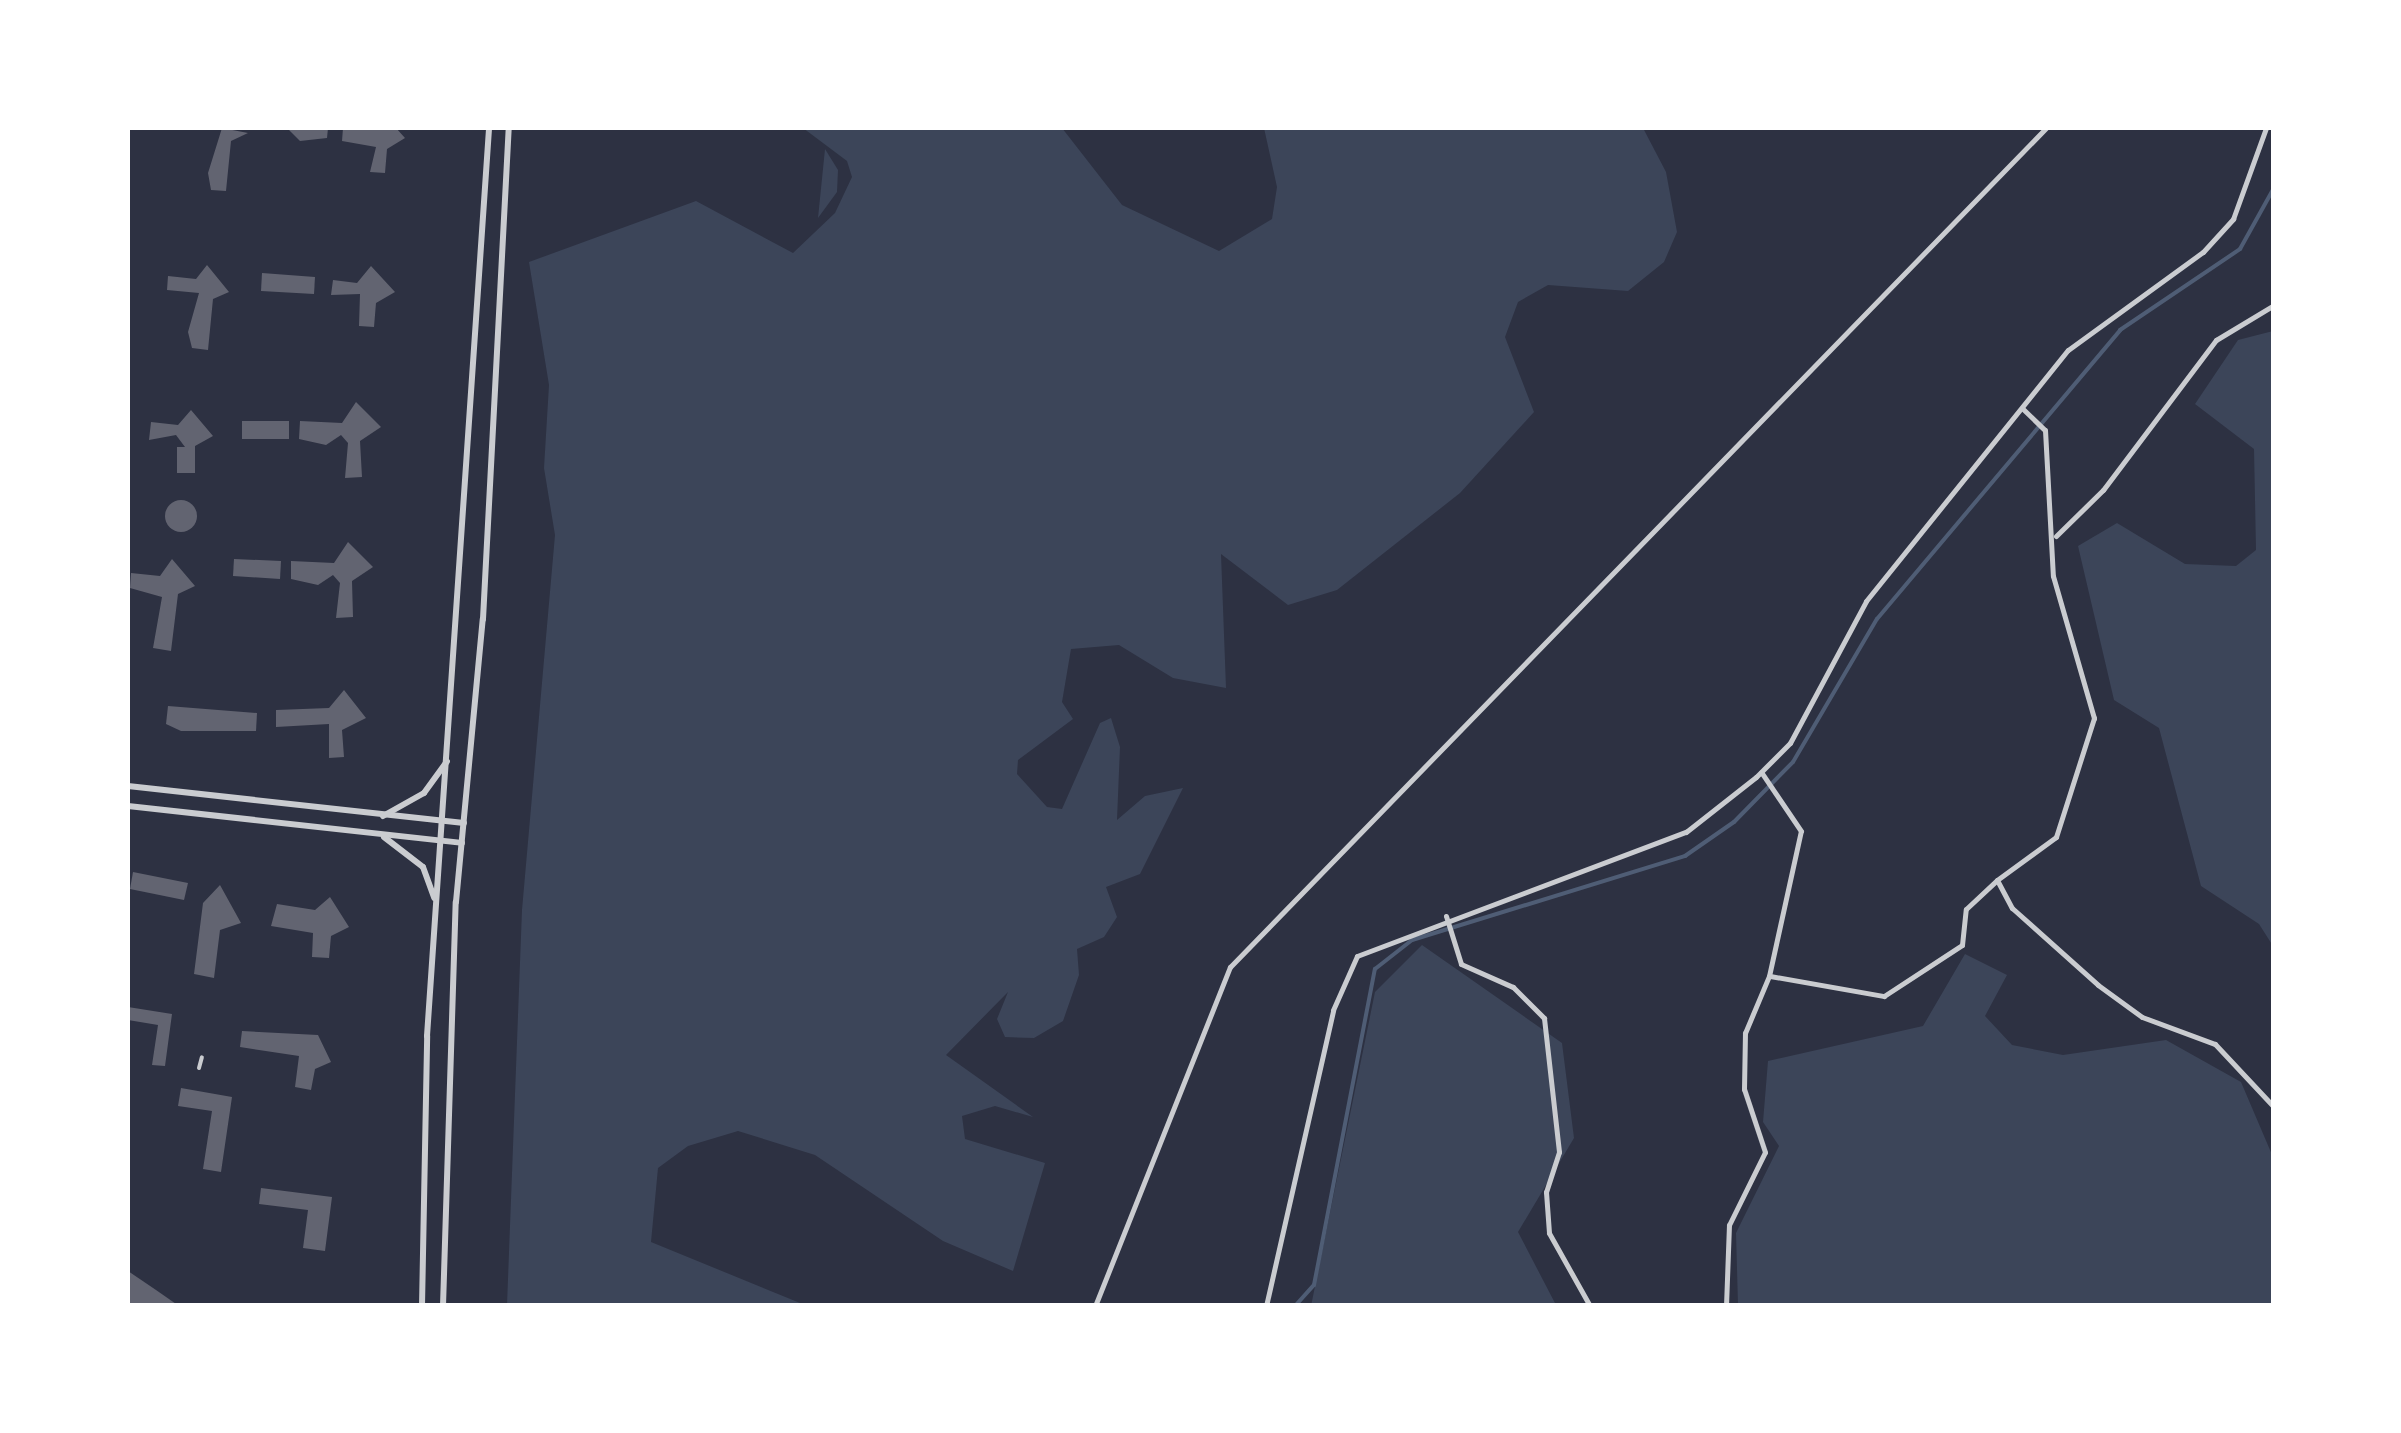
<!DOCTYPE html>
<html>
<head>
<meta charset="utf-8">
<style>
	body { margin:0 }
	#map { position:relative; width:2401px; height:1433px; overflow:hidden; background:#2d3142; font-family:"Varela Round",sans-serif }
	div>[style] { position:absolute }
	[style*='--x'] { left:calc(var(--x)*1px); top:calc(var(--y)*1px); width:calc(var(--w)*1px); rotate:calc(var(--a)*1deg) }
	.green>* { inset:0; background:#3c4559 }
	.stream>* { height:4px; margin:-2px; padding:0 2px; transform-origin:2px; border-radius:2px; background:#4f5d75 }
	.building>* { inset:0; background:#626471 }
	.round { border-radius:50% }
	.pedestrian>* { height:4px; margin:-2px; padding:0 2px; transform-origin:2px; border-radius:2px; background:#caccd0 }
	.minor>* { height:5px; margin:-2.5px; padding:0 2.5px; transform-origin:2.5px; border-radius:2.5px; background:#caccd0 }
	.tertiary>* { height:6px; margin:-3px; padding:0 3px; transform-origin:3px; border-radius:3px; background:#caccd0 }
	span { translate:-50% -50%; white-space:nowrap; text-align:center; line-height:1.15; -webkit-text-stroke:9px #fff; paint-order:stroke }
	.frame { position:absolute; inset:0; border:130px solid #fff; pointer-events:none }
</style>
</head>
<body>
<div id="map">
	<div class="green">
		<i style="clip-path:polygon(803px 128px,1062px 128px,1122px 205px,1219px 251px,1272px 219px,1277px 187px,1264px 128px,1643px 128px,1666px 172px,1677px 232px,1664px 262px,1628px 291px,1548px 285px,1518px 302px,1505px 337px,1534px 412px,1460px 493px,1337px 590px,1288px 605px,1221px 554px,1226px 688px,1173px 678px,1119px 645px,1071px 649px,1062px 702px,1073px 719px,1018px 760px,1017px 774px,1047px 807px,1062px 809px,1100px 723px,1111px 718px,1120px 747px,1117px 820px,1145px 796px,1183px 788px,1140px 874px,1106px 887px,1117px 917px,1104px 937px,1077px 949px,1079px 975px,1063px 1021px,1034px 1038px,1005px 1037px,997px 1019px,1008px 992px,946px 1055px,1033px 1117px,995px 1106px,962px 1116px,965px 1139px,1045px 1163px,1013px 1271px,943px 1241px,815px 1155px,738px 1131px,688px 1146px,658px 1168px,651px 1242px,805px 1305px,507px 1305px,522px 910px,555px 535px,544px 468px,549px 385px,529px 262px,696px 201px,793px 253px,835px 213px,852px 177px,847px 161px)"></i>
		<i style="clip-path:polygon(825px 149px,838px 170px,837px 192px,818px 218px)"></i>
		<i style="clip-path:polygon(2273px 331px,2274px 331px,2273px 946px,2259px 924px,2201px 886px,2159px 728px,2114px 700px,2078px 546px,2117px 523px,2185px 564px,2236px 566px,2256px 550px,2254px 449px,2195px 404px,2238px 340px)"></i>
		<i style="clip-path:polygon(1422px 945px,1562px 1043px,1574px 1138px,1518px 1232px,1556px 1305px,1311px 1306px,1375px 992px)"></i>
		<i style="clip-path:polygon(1965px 954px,2007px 975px,1985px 1016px,2012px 1045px,2063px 1055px,2166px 1040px,2241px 1082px,2273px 1157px,2273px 1305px,1738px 1305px,1736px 1233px,1779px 1146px,1763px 1122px,1768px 1061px,1923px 1026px)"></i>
	</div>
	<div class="stream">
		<i style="--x:1295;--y:1306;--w:28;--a:-48"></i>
		<i style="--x:1314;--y:1285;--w:322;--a:-79.1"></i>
		<i style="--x:1375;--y:969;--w:47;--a:-38.1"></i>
		<i style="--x:1412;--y:940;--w:286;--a:-17.1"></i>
		<i style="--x:1685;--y:856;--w:60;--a:-34.8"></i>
		<i style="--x:1734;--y:822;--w:84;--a:-45.5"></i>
		<i style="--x:1793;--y:762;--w:166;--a:-59.6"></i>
		<i style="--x:1877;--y:619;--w:378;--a:-49.9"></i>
		<i style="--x:2120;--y:330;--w:145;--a:-34"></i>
		<i style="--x:2240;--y:249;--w:70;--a:-60.9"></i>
	</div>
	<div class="building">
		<i style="clip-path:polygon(222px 128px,248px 133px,231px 141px,226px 191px,211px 190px,208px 173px)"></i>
		<i style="clip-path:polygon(287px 128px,328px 128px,327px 138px,300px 141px)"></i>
		<i style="clip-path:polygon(343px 128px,396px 128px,405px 138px,387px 149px,385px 173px,370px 172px,376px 147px,342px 141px)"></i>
		<i style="clip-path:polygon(207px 265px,229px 292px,213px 299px,208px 350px,192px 348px,188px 332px,199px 293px,167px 290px,168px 276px,196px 279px)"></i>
		<i style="clip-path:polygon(371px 266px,395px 292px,376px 303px,374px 327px,359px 326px,360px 294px,331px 295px,333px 280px,357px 283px)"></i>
		<i style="clip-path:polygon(262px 273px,315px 277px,314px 294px,261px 291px)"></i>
		<i style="clip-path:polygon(356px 402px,381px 427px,360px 441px,362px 477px,345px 478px,348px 443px,341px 435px,326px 445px,299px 439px,300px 421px,342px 423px)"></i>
		<i style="clip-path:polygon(191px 410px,213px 436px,195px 446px,195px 473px,177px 473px,177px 447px,185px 447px,176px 435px,149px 440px,151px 422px,178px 425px)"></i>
		<i style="clip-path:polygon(242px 421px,289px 421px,289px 439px,242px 439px)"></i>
		<i class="round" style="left:165px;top:500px;width:32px;height:32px"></i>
		<i style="clip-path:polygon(348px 542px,373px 567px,352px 581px,353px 617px,336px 618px,340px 583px,333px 575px,318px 585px,291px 579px,291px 561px,334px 563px)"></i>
		<i style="clip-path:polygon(172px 559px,195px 586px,178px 594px,171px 651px,153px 648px,162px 597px,130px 588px,131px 573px,160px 576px)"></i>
		<i style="clip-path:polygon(234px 559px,281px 561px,280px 579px,233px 576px)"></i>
		<i style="clip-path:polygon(344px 690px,366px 718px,342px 730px,344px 757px,329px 758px,329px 724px,276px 727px,276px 710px,329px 708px)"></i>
		<i style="clip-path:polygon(168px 706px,257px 713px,256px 731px,181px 731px,166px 724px)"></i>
		<i style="clip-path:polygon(133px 872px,188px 883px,184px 900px,130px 889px)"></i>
		<i style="clip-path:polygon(220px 885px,241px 923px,220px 930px,214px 978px,194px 974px,203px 903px)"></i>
		<i style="clip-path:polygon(330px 897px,349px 927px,331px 936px,329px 958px,312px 957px,313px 933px,271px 926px,277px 904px,315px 910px)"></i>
		<i style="clip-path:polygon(128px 1007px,172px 1014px,165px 1066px,152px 1065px,158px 1025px,128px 1020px)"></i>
		<i style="clip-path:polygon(242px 1031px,318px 1035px,331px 1062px,315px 1069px,311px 1090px,295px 1087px,299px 1056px,240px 1047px)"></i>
		<i style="clip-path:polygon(181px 1088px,232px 1097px,221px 1172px,203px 1169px,212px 1111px,178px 1106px)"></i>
		<i style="clip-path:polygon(261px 1188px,332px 1197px,325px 1251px,303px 1248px,308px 1210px,259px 1204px)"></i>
		<i style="clip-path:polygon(128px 1271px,156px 1290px,179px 1306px,128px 1306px)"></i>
	</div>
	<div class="pedestrian">
		<i style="--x:199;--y:1068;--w:11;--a:-75"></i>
	</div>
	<div class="minor">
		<i style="--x:2023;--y:409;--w:30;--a:44"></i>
		<i style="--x:2045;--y:430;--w:146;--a:86.9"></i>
		<i style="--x:2053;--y:576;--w:148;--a:73.9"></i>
		<i style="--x:2094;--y:718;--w:125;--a:107.7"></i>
		<i style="--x:2056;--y:837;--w:73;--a:143.9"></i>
		<i style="--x:1997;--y:880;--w:32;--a:62"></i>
		<i style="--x:2012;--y:908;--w:115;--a:41.8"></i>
		<i style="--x:2098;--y:985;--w:54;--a:36"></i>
		<i style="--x:2142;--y:1017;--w:78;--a:20.3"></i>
		<i style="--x:2215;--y:1044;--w:86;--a:46.9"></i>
		<i style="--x:2056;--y:536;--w:66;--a:-44.4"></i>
		<i style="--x:2103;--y:490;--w:188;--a:-53"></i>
		<i style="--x:2216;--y:340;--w:68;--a:-31.1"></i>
		<i style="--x:1446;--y:916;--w:50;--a:72.6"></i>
		<i style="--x:1461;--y:964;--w:57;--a:23.9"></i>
		<i style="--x:1513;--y:987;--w:44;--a:45"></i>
		<i style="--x:1544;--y:1018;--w:135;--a:83.6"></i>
		<i style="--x:1559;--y:1152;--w:42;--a:108"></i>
		<i style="--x:1546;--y:1192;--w:41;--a:85.8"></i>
		<i style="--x:1549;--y:1233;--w:84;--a:60.7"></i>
		<i style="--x:1770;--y:976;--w:116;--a:10"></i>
		<i style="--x:1884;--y:996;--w:93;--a:-33.2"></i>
		<i style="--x:1962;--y:945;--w:36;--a:-84"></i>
		<i style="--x:1966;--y:909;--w:42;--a:-43.1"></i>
		<i style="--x:1095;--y:1306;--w:365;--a:-68.3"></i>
		<i style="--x:1230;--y:967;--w:1170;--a:-45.8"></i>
		<i style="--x:1266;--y:1306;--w:303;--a:-77.2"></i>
		<i style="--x:1333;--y:1010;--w:59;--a:-66"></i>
		<i style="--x:1357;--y:956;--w:352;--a:-20.7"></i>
		<i style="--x:1686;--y:832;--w:89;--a:-38.2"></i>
		<i style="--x:1756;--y:777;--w:48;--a:-45"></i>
		<i style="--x:1790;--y:743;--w:161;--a:-61.8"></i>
		<i style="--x:1866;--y:601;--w:322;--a:-51.2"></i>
		<i style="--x:2068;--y:350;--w:167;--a:-36"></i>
		<i style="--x:2203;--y:252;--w:45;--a:-47.7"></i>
		<i style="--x:2233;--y:219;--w:97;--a:-70.1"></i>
		<i style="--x:1726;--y:1306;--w:81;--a:-87.9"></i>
		<i style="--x:1729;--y:1225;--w:81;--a:-63.7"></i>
		<i style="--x:1765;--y:1152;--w:66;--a:-108.4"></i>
		<i style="--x:1744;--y:1089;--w:56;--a:-89"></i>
		<i style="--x:1745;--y:1033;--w:62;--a:-67.2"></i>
		<i style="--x:1769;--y:976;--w:148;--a:-77.6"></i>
		<i style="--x:1801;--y:831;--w:71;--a:-124.1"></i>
	</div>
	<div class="tertiary">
		<i style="--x:128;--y:786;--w:338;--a:6.3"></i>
		<i style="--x:128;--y:806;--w:336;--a:6.3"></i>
		<i style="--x:383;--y:816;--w:47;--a:-29.3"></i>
		<i style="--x:424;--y:793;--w:39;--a:-54"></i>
		<i style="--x:384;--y:837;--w:49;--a:37.6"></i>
		<i style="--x:423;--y:867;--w:33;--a:70"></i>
		<i style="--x:422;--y:1306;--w:270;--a:-88.9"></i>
		<i style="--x:427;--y:1036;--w:910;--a:-86.09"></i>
		<i style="--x:443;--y:1306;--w:404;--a:-88.2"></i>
		<i style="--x:456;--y:902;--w:284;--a:-84.6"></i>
		<i style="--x:483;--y:619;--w:492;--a:-87"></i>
	</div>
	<div class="frame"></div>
</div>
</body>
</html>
